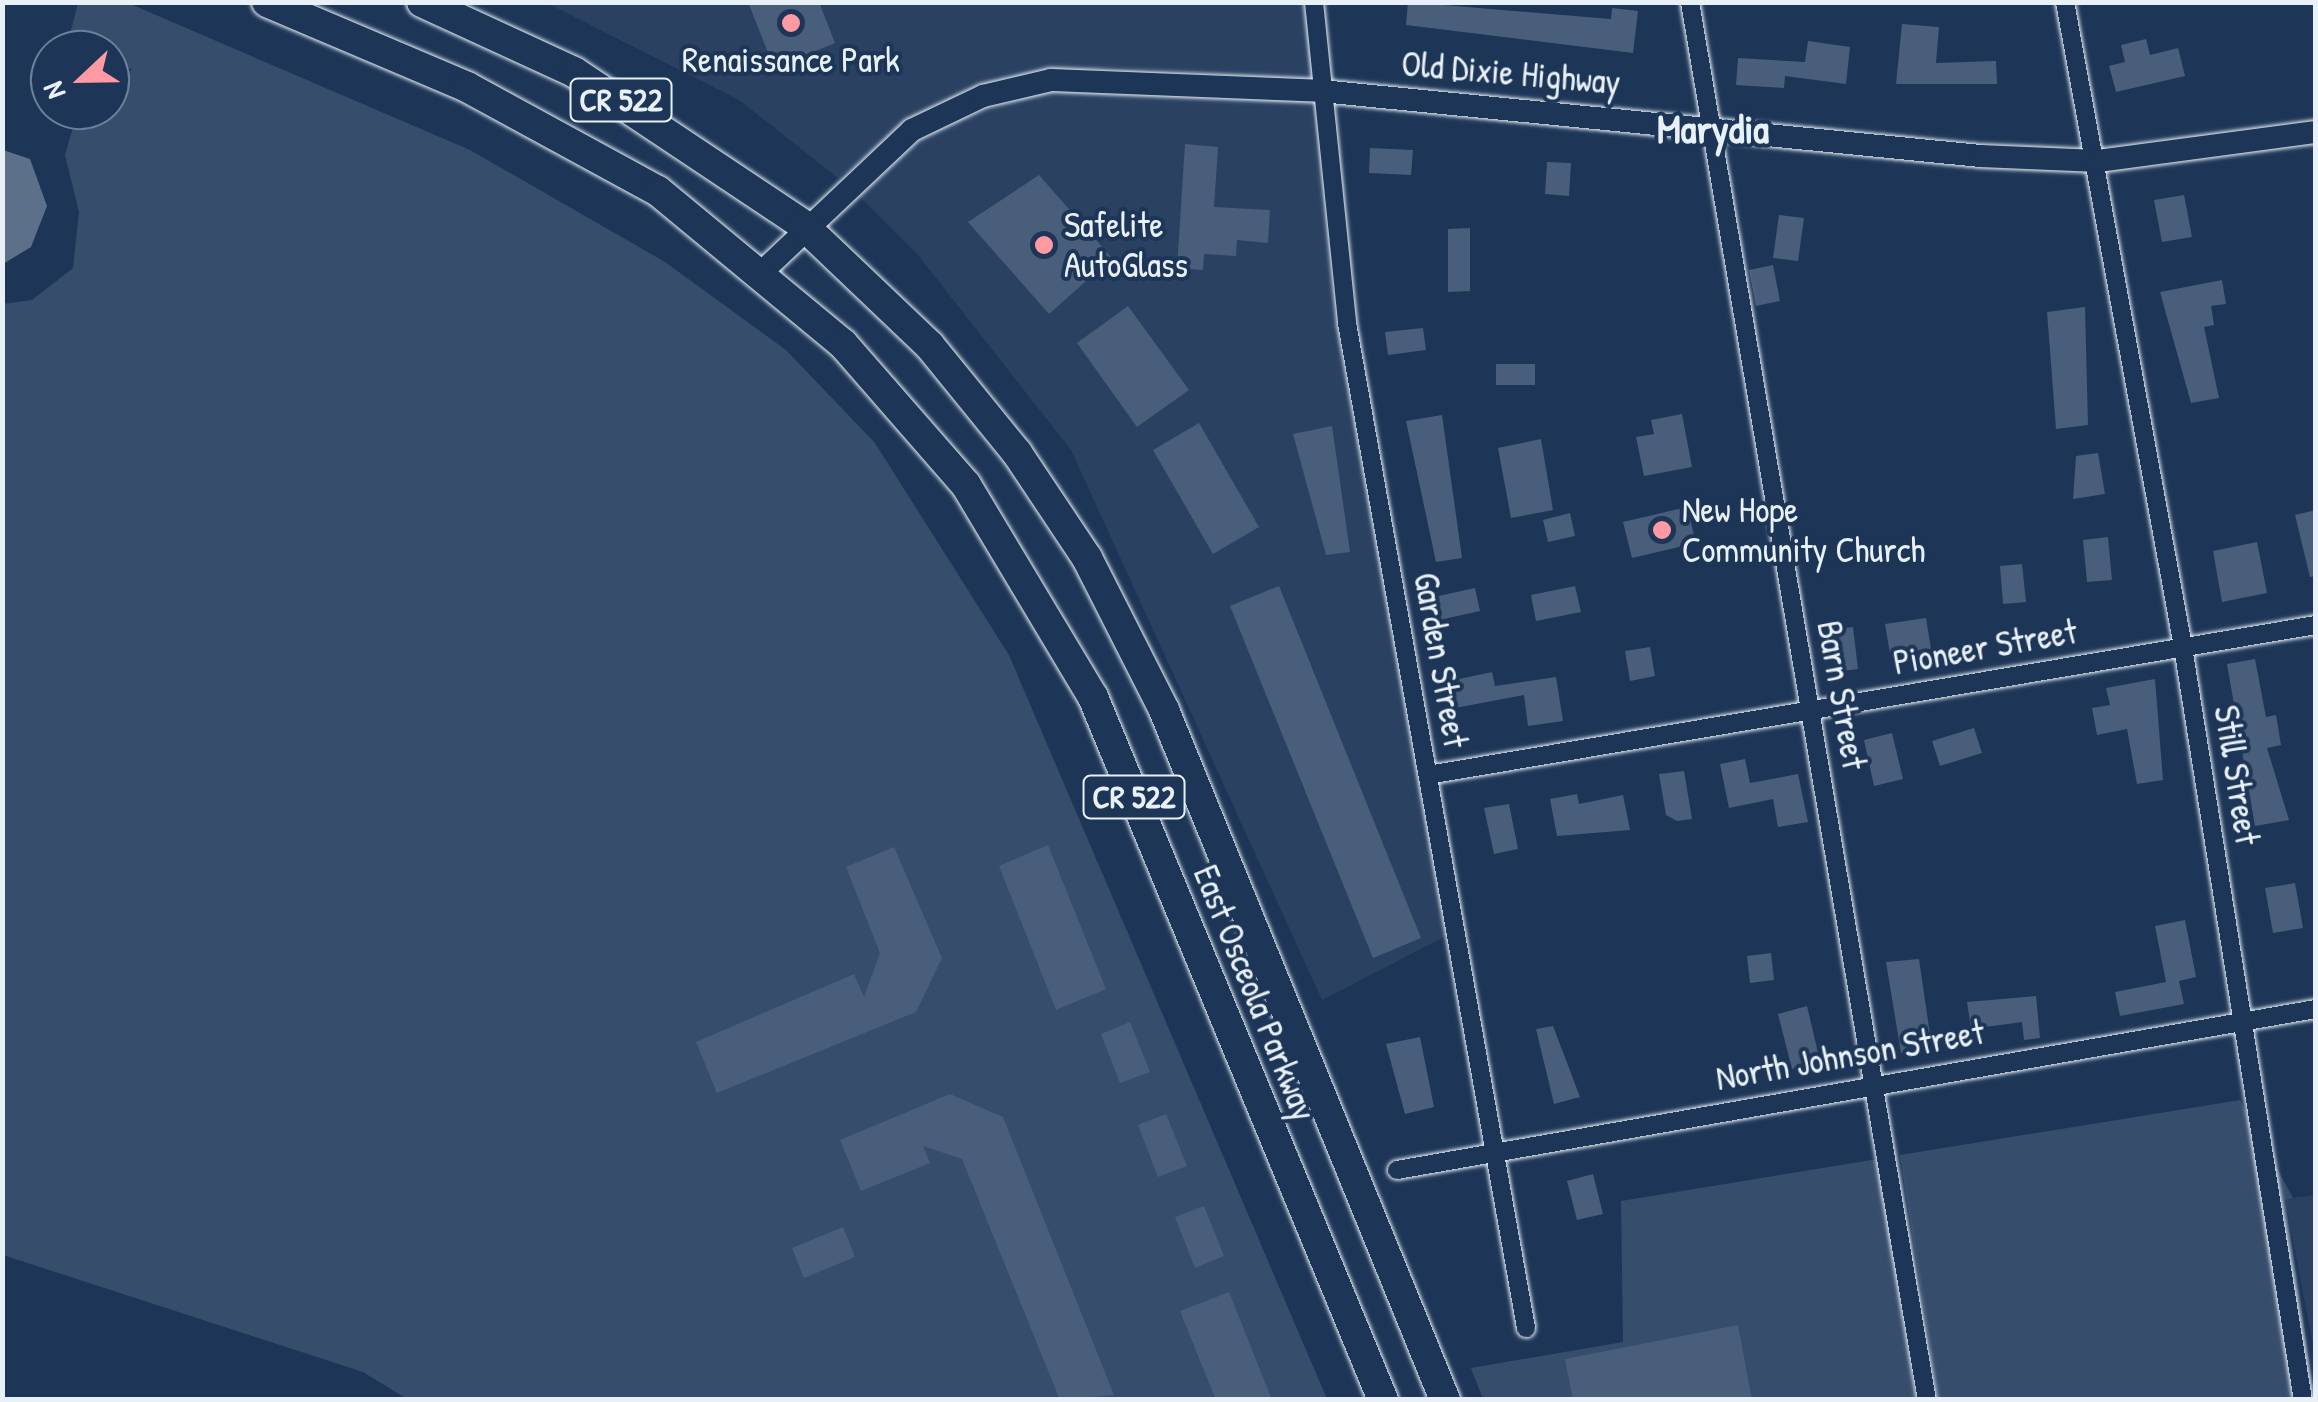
<!DOCTYPE html>
<html>
<head>
<meta charset="utf-8">
<style>
	body { margin:0 }
	#map { position:relative; width:2318px; height:1402px; overflow:hidden; background:#1d3557; font-family:"Patrick Hand",sans-serif }
	div>[style] { position:absolute }
	[style*='--x'] { left:calc(var(--x)*1px); top:calc(var(--y)*1px); width:calc(var(--w)*1px); rotate:calc(var(--a)*1deg) }
	.built>* { inset:0; background:#2a4162 }
	.green>* { inset:0; background:#374d6c }
	.water>* { inset:0; background:#5d7089 }
	.building>* { inset:0; background:#495e7a }
	.roads { filter:drop-shadow(0 0 2px #e8f1f8) drop-shadow(0 0 2px #e8f1f8) }
	.minor>* { height:18px; margin:-9px; padding:0 9px; transform-origin:9px; border-radius:9px; background:#1d3557 }
	.tertiary>* { height:22px; margin:-11px; padding:0 11px; transform-origin:11px; border-radius:11px; background:#1d3557 }
	.primary>* { height:30px; margin:-15px; padding:0 15px; transform-origin:15px; border-radius:15px; background:#1d3557 }
	.dots>* { width:28px; height:28px; translate:-50% -50%; box-sizing:border-box; border:5px solid #1d3557; border-radius:50% }
	span { translate:-50% -50%; white-space:nowrap; text-align:center; line-height:1.15; -webkit-text-stroke:8px #1d3557; paint-order:stroke }
	.shield-label span { padding:2px 8px; background:#1d3557; border:2px solid; border-radius:8px; -webkit-text-stroke-width:0 }
	.shield-label { font-size:32px; color:#e8f1f8; font-weight:700 }
	.poi-label { font-size:35px; color:#e8f1f8 }
	.left { translate:0 -50%; text-align:left }
	.street-label { font-size:35px; color:#e8f1f8 }
	.quarter-label { font-size:40px; color:#e8f1f8; font-weight:700 }
	.frame { position:absolute; inset:0; border:5px solid #e8f1f8; pointer-events:none }
	.north { position:absolute; left:30px; top:30px; width:100px; height:100px; box-sizing:border-box; background:#1d3557; border:2px solid #6e8097; border-radius:50%; rotate:248deg; font-size:28px; font-weight:700; line-height:40px; text-align:center; color:#e8f1f8 }
	.north::after { content:''; display:block; margin:auto; width:35px; height:45px; background:#ff9aa2; clip-path:polygon(50% 0,100% 100%,50% 72%,0 100%) }
</style>
</head>
<body>
<div id="map">
	<div class="built">
		<i style="clip-path:polygon(547px 3px,1303px 3px,1314px 61px,1312px 80px,1115px 67px,1009px 77px,931px 107px,838px 178px,739px 100px)"></i>
		<i style="clip-path:polygon(1052px 90px,1310px 100px,1336px 325px,1448px 935px,1322px 1000px,1071px 450px,918px 255px,854px 191px,942px 124px)"></i>
		<i style="clip-path:polygon(2315px 1195px,2315px 1355px,2285px 1199px)"></i>
	</div>
	<div class="green">
		<i style="clip-path:polygon(78px 3px,128px 3px,470px 150px,665px 262px,786px 350px,875px 443px,1009px 655px,1327px 1399px,407px 1399px,363px 1372px,3px 1255px,2px 304px,32px 300px,73px 268px,79px 212px,65px 155px,78px 110px,110px 110px,110px 93px,132px 69px,110px 65px,110px 50px,66px 50px)"></i>
		<i style="clip-path:polygon(2240px 1100px,2293px 1198px,2285px 1200px,2315px 1399px,1938px 1399px,1900px 1155px)"></i>
		<i style="clip-path:polygon(1878px 1159px,1916px 1399px,1483px 1399px,1471px 1368px,1623px 1342px,1621px 1201px)"></i>
	</div>
	<div class="water">
		<i style="clip-path:polygon(3px 150px,30px 159px,47px 206px,31px 247px,3px 264px)"></i>
	</div>
	<div class="building">
		<i style="clip-path:polygon(748px 2px,819px 2px,835px 43px,774px 68px)"></i>
		<i style="clip-path:polygon(1408px 2px,1611px 19px,1612px 8px,1638px 11px,1633px 53px,1406px 25px)"></i>
		<i style="clip-path:polygon(1902px 24px,1939px 27px,1936px 63px,1996px 61px,1997px 84px,1896px 84px)"></i>
		<i style="clip-path:polygon(2146px 39px,2150px 55px,2178px 48px,2185px 76px,2116px 92px,2109px 66px,2125px 62px,2121px 45px)"></i>
		<i style="clip-path:polygon(1808px 41px,1850px 47px,1846px 84px,1785px 76px,1784px 88px,1736px 85px,1738px 58px,1805px 62px)"></i>
		<i style="clip-path:polygon(1185px 144px,1218px 147px,1214px 207px,1270px 210px,1268px 243px,1237px 240px,1236px 256px,1204px 254px,1203px 270px,1177px 268px)"></i>
		<i style="clip-path:polygon(1370px 148px,1413px 150px,1411px 175px,1369px 173px)"></i>
		<i style="clip-path:polygon(1547px 162px,1571px 163px,1569px 196px,1545px 194px)"></i>
		<i style="clip-path:polygon(1039px 175px,1112px 258px,1049px 314px,968px 222px)"></i>
		<i style="clip-path:polygon(2184px 195px,2192px 237px,2162px 242px,2154px 200px)"></i>
		<i style="clip-path:polygon(1779px 215px,1804px 218px,1798px 261px,1773px 258px)"></i>
		<i style="clip-path:polygon(1470px 228px,1470px 291px,1448px 292px,1448px 229px)"></i>
		<i style="clip-path:polygon(1773px 265px,1780px 301px,1756px 306px,1749px 270px)"></i>
		<i style="clip-path:polygon(2222px 280px,2226px 304px,2211px 306px,2214px 325px,2204px 327px,2219px 398px,2191px 403px,2160px 292px)"></i>
		<i style="clip-path:polygon(1128px 306px,1189px 390px,1137px 427px,1077px 343px)"></i>
		<i style="clip-path:polygon(2085px 307px,2088px 425px,2056px 429px,2047px 312px)"></i>
		<i style="clip-path:polygon(1423px 328px,1426px 350px,1388px 355px,1385px 332px)"></i>
		<i style="clip-path:polygon(1496px 364px,1535px 364px,1535px 385px,1496px 385px)"></i>
		<i style="clip-path:polygon(1682px 414px,1692px 467px,1644px 476px,1636px 437px,1654px 434px,1651px 420px)"></i>
		<i style="clip-path:polygon(1442px 415px,1462px 558px,1436px 562px,1406px 421px)"></i>
		<i style="clip-path:polygon(1199px 423px,1259px 527px,1213px 554px,1153px 450px)"></i>
		<i style="clip-path:polygon(1332px 426px,1350px 552px,1326px 555px,1293px 434px)"></i>
		<i style="clip-path:polygon(1541px 439px,1553px 510px,1511px 518px,1498px 448px)"></i>
		<i style="clip-path:polygon(2098px 453px,2105px 494px,2073px 499px,2076px 456px)"></i>
		<i style="clip-path:polygon(1687px 507px,1696px 543px,1632px 558px,1623px 522px)"></i>
		<i style="clip-path:polygon(2316px 510px,2316px 576px,2310px 577px,2295px 515px)"></i>
		<i style="clip-path:polygon(1570px 513px,1575px 536px,1548px 542px,1543px 520px)"></i>
		<i style="clip-path:polygon(2108px 537px,2112px 580px,2087px 582px,2083px 540px)"></i>
		<i style="clip-path:polygon(2257px 542px,2267px 593px,2222px 602px,2213px 551px)"></i>
		<i style="clip-path:polygon(2022px 564px,2026px 602px,2003px 604px,2000px 566px)"></i>
		<i style="clip-path:polygon(1279px 586px,1421px 938px,1373px 958px,1230px 606px)"></i>
		<i style="clip-path:polygon(1575px 586px,1581px 612px,1536px 621px,1531px 595px)"></i>
		<i style="clip-path:polygon(1475px 588px,1480px 611px,1439px 620px,1434px 597px)"></i>
		<i style="clip-path:polygon(1926px 618px,1931px 649px,1890px 654px,1885px 624px)"></i>
		<i style="clip-path:polygon(1853px 627px,1858px 669px,1835px 672px,1830px 630px)"></i>
		<i style="clip-path:polygon(1650px 647px,1655px 676px,1630px 681px,1625px 651px)"></i>
		<i style="clip-path:polygon(2255px 659px,2266px 717px,2276px 715px,2281px 745px,2267px 748px,2289px 820px,2255px 826px,2227px 664px)"></i>
		<i style="clip-path:polygon(1492px 672px,1495px 686px,1556px 677px,1563px 721px,1528px 726px,1524px 695px,1455px 708px,1450px 681px)"></i>
		<i style="clip-path:polygon(2155px 679px,2163px 780px,2137px 784px,2127px 729px,2097px 735px,2092px 708px,2110px 705px,2106px 688px)"></i>
		<i style="clip-path:polygon(1974px 728px,1982px 753px,1940px 766px,1932px 741px)"></i>
		<i style="clip-path:polygon(1892px 733px,1903px 779px,1874px 786px,1864px 740px)"></i>
		<i style="clip-path:polygon(1745px 759px,1750px 783px,1798px 774px,1808px 822px,1778px 827px,1773px 799px,1729px 808px,1720px 764px)"></i>
		<i style="clip-path:polygon(1684px 771px,1692px 819px,1677px 821px,1666px 815px,1659px 774px)"></i>
		<i style="clip-path:polygon(1577px 794px,1579px 804px,1623px 795px,1630px 830px,1557px 836px,1550px 799px)"></i>
		<i style="clip-path:polygon(1509px 804px,1518px 849px,1494px 854px,1484px 808px)"></i>
		<i style="clip-path:polygon(1048px 845px,1106px 989px,1056px 1010px,999px 866px)"></i>
		<i style="clip-path:polygon(894px 847px,942px 958px,916px 1012px,717px 1093px,696px 1042px,854px 974px,864px 997px,880px 953px,846px 867px)"></i>
		<i style="clip-path:polygon(2295px 883px,2303px 928px,2273px 933px,2265px 888px)"></i>
		<i style="clip-path:polygon(2185px 920px,2196px 977px,2179px 981px,2184px 1004px,2120px 1016px,2115px 992px,2166px 982px,2155px 926px)"></i>
		<i style="clip-path:polygon(1771px 953px,1774px 980px,1750px 983px,1747px 956px)"></i>
		<i style="clip-path:polygon(1919px 959px,1932px 1048px,1901px 1053px,1886px 962px)"></i>
		<i style="clip-path:polygon(2036px 996px,2040px 1038px,2024px 1040px,2022px 1022px,1971px 1029px,1967px 1002px)"></i>
		<i style="clip-path:polygon(1807px 1006px,1820px 1061px,1792px 1069px,1778px 1014px)"></i>
		<i style="clip-path:polygon(1130px 1022px,1150px 1072px,1120px 1083px,1101px 1034px)"></i>
		<i style="clip-path:polygon(1553px 1026px,1580px 1097px,1554px 1104px,1536px 1029px)"></i>
		<i style="clip-path:polygon(1420px 1037px,1434px 1107px,1405px 1114px,1386px 1044px)"></i>
		<i style="clip-path:polygon(950px 1094px,1003px 1117px,1114px 1395px,1060px 1400px,962px 1159px,923px 1146px,930px 1163px,861px 1191px,840px 1140px)"></i>
		<i style="clip-path:polygon(1166px 1114px,1187px 1166px,1158px 1177px,1138px 1125px)"></i>
		<i style="clip-path:polygon(1593px 1174px,1603px 1214px,1577px 1220px,1567px 1181px)"></i>
		<i style="clip-path:polygon(1204px 1206px,1224px 1256px,1195px 1268px,1175px 1217px)"></i>
		<i style="clip-path:polygon(843px 1227px,855px 1257px,804px 1278px,792px 1248px)"></i>
		<i style="clip-path:polygon(1229px 1292px,1272px 1400px,1216px 1400px,1180px 1311px)"></i>
		<i style="clip-path:polygon(1738px 1325px,1752px 1400px,1573px 1400px,1565px 1359px)"></i>
	</div>
	<div class="roads">
		<div class="minor">
			<i style="--x:1314;--y:2;--w:323;--a:84.1"></i>
			<i style="--x:1347;--y:323;--w:1021;--a:79.9"></i>
			<i style="--x:1690;--y:2;--w:1418;--a:80.38"></i>
			<i style="--x:2065;--y:2;--w:656;--a:79.63"></i>
			<i style="--x:2183;--y:647;--w:763;--a:80.95"></i>
			<i style="--x:1428;--y:775;--w:901;--a:-9.59"></i>
			<i style="--x:1397;--y:1170;--w:933;--a:-9.94"></i>
		</div>
		<div class="tertiary">
			<i style="--x:763;--y:271;--w:205;--a:-43.4"></i>
			<i style="--x:912;--y:130;--w:79;--a:-25.6"></i>
			<i style="--x:983;--y:96;--w:70;--a:-13.2"></i>
			<i style="--x:1051;--y:80;--w:270;--a:2.3"></i>
			<i style="--x:1321;--y:91;--w:662;--a:5.63"></i>
			<i style="--x:1980;--y:156;--w:118;--a:2.4"></i>
			<i style="--x:2098;--y:161;--w:220;--a:-7.6"></i>
		</div>
		<div class="primary">
			<i style="--x:267;--y:2;--w:217;--a:23"></i>
			<i style="--x:467;--y:87;--w:217;--a:28.6"></i>
			<i style="--x:658;--y:191;--w:240;--a:39.6"></i>
			<i style="--x:843;--y:344;--w:187;--a:48.9"></i>
			<i style="--x:966;--y:485;--w:247;--a:59.1"></i>
			<i style="--x:1093;--y:697;--w:760;--a:67.58"></i>
			<i style="--x:422;--y:2;--w:167;--a:24.7"></i>
			<i style="--x:574;--y:72;--w:275;--a:33.7"></i>
			<i style="--x:803;--y:225;--w:175;--a:43.6"></i>
			<i style="--x:930;--y:346;--w:138;--a:50.9"></i>
			<i style="--x:1017;--y:453;--w:126;--a:56.3"></i>
			<i style="--x:1087;--y:558;--w:170;--a:63.1"></i>
			<i style="--x:1164;--y:710;--w:745;--a:67.84"></i>
		</div>
	</div>
	<div class="dots">
		<i style="left:791px;top:23px;background:#ff9aa2"></i>
		<i style="left:1044px;top:245px;background:#ff9aa2"></i>
		<i style="left:1662px;top:530px;background:#ff9aa2"></i>
	</div>
	<div class="shield-label">
		<span style="left:621px;top:100px">CR 522</span>
		<span style="left:1134px;top:797px">CR 522</span>
	</div>
	<div class="poi-label">
		<span style="left:791px;top:60px">Renaissance Park</span>
		<span class="left" style="left:1064px;top:245px">Safelite<br>AutoGlass</span>
		<span class="left" style="left:1682px;top:530px">New Hope<br>Community Church</span>
	</div>
	<div class="street-label">
		<span style="left:1511px;top:73px;rotate:5deg">Old Dixie Highway</span>
		<span style="left:1985px;top:647px;rotate:-10deg">Pioneer Street</span>
		<span style="left:1441px;top:660px;rotate:80deg">Garden Street</span>
		<span style="left:1842px;top:695px;rotate:80deg">Barn Street</span>
		<span style="left:2237px;top:775px;rotate:81deg">Still Street</span>
		<span style="left:1255px;top:993px;rotate:68deg">East Osceola Parkway</span>
		<span style="left:1850px;top:1055px;rotate:-10deg">North Johnson Street</span>
	</div>
	<div class="quarter-label">
		<span style="left:1713px;top:128px">Marydia</span>
	</div>
	<div class="frame"></div>
	<div class="north">N</div>
</div>
</body>
</html>
